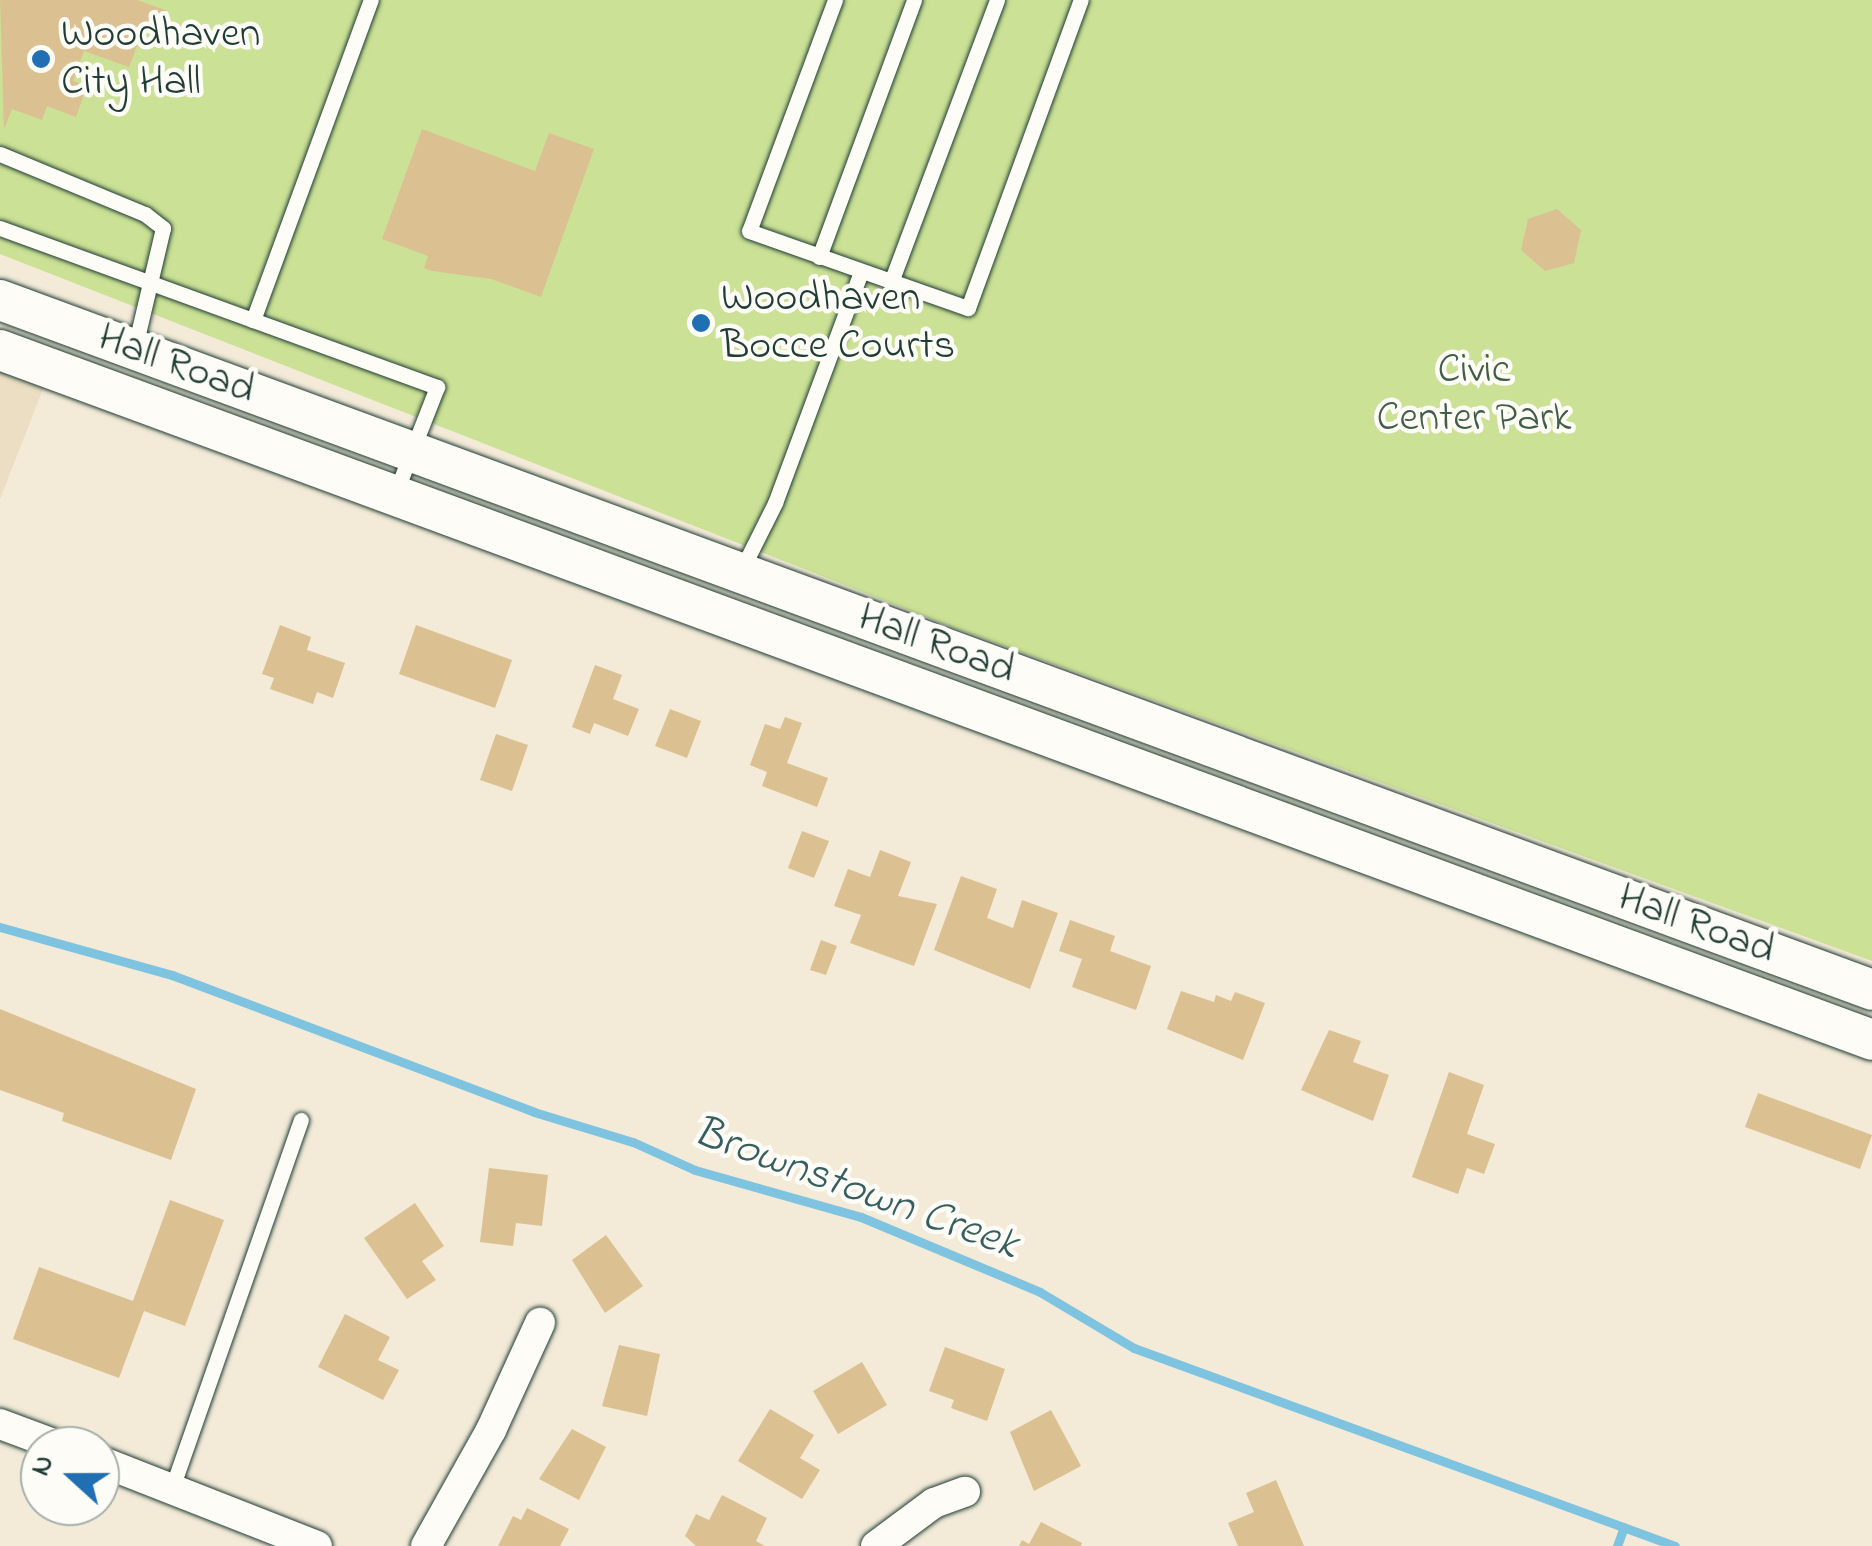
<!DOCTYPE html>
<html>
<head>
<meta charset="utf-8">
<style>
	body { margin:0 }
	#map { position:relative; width:1872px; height:1546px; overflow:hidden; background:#f3ead8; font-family:"Indie Flower",sans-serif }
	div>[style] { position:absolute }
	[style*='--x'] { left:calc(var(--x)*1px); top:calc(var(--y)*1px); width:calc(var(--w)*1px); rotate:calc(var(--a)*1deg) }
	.built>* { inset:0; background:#ecdec3 }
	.green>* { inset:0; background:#cbe196 }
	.stream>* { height:9px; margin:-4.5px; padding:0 4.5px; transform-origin:4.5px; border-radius:4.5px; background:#7ec3df }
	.building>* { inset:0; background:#dbc191 }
	.roads { filter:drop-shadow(0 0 2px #1f3d34) drop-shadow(0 0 2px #1f3d34) }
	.lane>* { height:15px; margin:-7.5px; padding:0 7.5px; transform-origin:7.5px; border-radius:7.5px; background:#fdfcf7 }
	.street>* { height:30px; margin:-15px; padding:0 15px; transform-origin:15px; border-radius:15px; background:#fdfcf7 }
	.secondary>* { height:40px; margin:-20px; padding:0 20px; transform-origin:20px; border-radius:20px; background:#fdfcf7 }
	.dots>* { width:28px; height:28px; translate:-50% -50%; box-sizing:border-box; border:5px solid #fdfcf7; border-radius:50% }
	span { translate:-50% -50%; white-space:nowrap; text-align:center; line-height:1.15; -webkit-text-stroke:9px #fdfcf7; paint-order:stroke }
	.poi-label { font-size:42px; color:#1f3d34 }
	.left { translate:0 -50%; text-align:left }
	.street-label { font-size:42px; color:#1f3d34 }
	.park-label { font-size:42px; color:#415e48 }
	.water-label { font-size:45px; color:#375e5f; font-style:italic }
	.north { position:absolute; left:20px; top:1426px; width:100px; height:100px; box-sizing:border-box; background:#fdfcf7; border:2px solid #a4b0a9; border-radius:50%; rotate:291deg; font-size:28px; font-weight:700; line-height:40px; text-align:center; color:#1f3d34 }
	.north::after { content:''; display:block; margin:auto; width:35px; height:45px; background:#1f6fb2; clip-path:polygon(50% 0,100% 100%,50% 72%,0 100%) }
</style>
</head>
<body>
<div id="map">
	<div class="built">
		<i style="clip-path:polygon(0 367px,45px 384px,0 499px)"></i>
	</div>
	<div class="green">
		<i style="clip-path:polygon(0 0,1872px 0,1872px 961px,952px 627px,0 254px)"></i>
	</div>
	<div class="stream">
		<i style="--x:0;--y:927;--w:179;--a:15.6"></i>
		<i style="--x:172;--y:975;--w:387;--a:20.7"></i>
		<i style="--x:534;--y:1112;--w:103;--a:16.9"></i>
		<i style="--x:633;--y:1142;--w:68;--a:24.3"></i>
		<i style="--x:695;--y:1170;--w:173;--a:15.8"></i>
		<i style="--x:861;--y:1217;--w:194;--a:22.7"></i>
		<i style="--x:1040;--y:1292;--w:109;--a:30.8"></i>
		<i style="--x:1134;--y:1348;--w:576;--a:20.1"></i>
		<i style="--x:1617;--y:1546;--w:20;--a:-70"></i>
	</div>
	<div class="building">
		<i style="clip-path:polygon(0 0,137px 0,168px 11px,160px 36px,143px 30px,129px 67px,84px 51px,73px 81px,87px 86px,76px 117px,47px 106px,42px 120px,12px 109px,4px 129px)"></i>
		<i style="clip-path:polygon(422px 129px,535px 171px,549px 133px,594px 149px,541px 297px,491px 279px,432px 271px,424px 268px,428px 256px,382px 239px)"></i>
		<i style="clip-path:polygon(1557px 209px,1581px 230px,1574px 263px,1545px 271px,1521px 250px,1528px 219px)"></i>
		<i style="clip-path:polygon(280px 625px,311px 637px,307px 650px,345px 663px,333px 698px,317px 692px,313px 704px,270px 689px,274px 678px,262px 674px)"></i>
		<i style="clip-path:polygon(416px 625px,512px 660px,495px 708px,399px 674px)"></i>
		<i style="clip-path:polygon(595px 665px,622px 675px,613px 699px,639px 709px,628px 736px,594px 723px,590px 734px,572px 727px)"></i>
		<i style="clip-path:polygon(670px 709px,701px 721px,687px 758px,655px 746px)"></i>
		<i style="clip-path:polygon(785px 717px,802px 723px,787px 763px,828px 778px,817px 807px,762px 786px,767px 772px,750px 765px,765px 724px,780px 729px)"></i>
		<i style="clip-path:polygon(496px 734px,528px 745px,512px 791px,480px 780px)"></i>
		<i style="clip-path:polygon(802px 831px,829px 841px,814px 878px,788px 868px)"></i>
		<i style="clip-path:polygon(880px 850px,911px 862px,898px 896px,937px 904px,914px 966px,850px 943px,861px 915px,834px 906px,848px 869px,870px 877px)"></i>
		<i style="clip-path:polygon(961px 876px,997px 889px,987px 918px,1013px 928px,1022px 900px,1058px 913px,1030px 989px,934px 950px)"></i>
		<i style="clip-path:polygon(1070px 920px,1115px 936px,1110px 951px,1151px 966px,1136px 1010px,1072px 987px,1082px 959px,1059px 951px)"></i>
		<i style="clip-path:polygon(821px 940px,837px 946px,826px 975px,810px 970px)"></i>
		<i style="clip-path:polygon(1181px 991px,1214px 1002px,1216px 995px,1231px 1001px,1235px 992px,1265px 1003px,1243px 1060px,1167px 1029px)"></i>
		<i style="clip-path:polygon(0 1009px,196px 1089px,171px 1160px,62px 1121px,64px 1113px,0 1090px)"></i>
		<i style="clip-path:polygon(1329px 1030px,1361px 1041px,1353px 1062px,1389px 1075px,1373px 1121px,1301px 1090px)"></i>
		<i style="clip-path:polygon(1449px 1072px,1484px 1085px,1467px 1134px,1495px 1144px,1484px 1174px,1467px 1168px,1458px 1194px,1412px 1177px)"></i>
		<i style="clip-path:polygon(1758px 1093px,1872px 1135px,1860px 1169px,1745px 1127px)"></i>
		<i style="clip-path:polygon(489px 1168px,548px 1175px,542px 1226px,516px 1223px,513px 1246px,480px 1242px)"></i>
		<i style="clip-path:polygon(170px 1200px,224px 1220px,185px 1326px,144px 1311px,119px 1378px,13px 1339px,39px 1267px,133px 1301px)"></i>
		<i style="clip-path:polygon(415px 1203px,444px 1246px,422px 1261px,436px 1280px,407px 1299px,364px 1238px)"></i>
		<i style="clip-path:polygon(606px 1235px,643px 1286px,605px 1313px,572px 1260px)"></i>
		<i style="clip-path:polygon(345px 1314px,390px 1337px,378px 1360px,399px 1370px,383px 1400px,318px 1367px)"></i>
		<i style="clip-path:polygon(619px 1345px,660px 1354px,647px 1416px,602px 1406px)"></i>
		<i style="clip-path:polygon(945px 1347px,1005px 1369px,987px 1421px,951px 1408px,954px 1400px,929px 1391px)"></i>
		<i style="clip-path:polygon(862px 1362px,887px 1405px,838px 1434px,813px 1391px)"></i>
		<i style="clip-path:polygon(770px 1409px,814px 1435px,800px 1458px,820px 1470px,802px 1499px,738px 1461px)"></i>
		<i style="clip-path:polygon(1051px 1410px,1081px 1466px,1034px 1491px,1010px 1432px)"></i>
		<i style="clip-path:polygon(572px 1429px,606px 1447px,579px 1500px,539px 1479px)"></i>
		<i style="clip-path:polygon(1276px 1480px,1304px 1546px,1238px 1546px,1228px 1523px,1254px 1512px,1246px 1493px)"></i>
		<i style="clip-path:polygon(722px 1495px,767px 1518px,756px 1541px,765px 1546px,696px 1546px,685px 1536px,696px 1514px,709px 1520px)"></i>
		<i style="clip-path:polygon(527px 1508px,569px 1529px,560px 1546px,498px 1546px,513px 1516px,521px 1520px)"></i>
		<i style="clip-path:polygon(1041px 1522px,1082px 1543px,1081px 1546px,1019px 1546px,1022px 1540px,1029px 1544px)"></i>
	</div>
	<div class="roads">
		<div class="lane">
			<i style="--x:835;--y:0;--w:246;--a:110.4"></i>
			<i style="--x:749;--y:231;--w:232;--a:19.4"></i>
			<i style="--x:968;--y:308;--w:328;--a:-69.9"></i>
			<i style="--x:0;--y:154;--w:157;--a:22.5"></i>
			<i style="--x:145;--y:214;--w:23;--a:38"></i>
			<i style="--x:163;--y:228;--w:121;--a:103.3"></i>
			<i style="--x:0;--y:228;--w:269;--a:20"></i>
			<i style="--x:253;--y:320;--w:341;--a:-69.8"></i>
			<i style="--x:819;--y:257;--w:274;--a:-69.7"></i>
			<i style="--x:891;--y:282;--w:301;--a:-69.4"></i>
			<i style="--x:253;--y:320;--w:196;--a:20"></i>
			<i style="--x:437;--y:387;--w:115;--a:111.4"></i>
			<i style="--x:742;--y:569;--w:74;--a:-63.4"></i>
			<i style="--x:775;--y:503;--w:246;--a:-69.6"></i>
			<i style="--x:172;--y:1488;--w:390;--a:-70.7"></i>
		</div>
		<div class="street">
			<i style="--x:0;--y:1424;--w:63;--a:20.4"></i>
			<i style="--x:100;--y:1461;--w:233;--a:21.4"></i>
			<i style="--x:426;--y:1546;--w:133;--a:-60.7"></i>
			<i style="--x:491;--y:1430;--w:118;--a:-65.4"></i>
			<i style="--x:876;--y:1546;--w:72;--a:-36.6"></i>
			<i style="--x:934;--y:1503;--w:33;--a:-20"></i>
		</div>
		<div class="secondary">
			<i style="--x:0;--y:300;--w:1995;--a:20.23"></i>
			<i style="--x:0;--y:350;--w:1995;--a:20.23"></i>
		</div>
	</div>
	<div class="dots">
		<i style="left:41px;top:59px;background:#1f6fb2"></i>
		<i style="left:701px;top:323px;background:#1f6fb2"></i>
	</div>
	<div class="poi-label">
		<span class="left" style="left:61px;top:59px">Woodhaven<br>City Hall</span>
		<span class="left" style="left:721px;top:323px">Woodhaven<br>Bocce Courts</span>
	</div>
	<div class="street-label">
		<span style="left:176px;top:365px;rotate:20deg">Hall Road</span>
		<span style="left:936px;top:645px;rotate:20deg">Hall Road</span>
		<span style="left:1696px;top:925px;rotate:20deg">Hall Road</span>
	</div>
	<div class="park-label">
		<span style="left:1474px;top:395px">Civic<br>Center Park</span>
	</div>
	<div class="water-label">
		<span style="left:855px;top:1190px;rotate:20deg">Brownstown Creek</span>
	</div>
	<div class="north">N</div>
</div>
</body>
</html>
